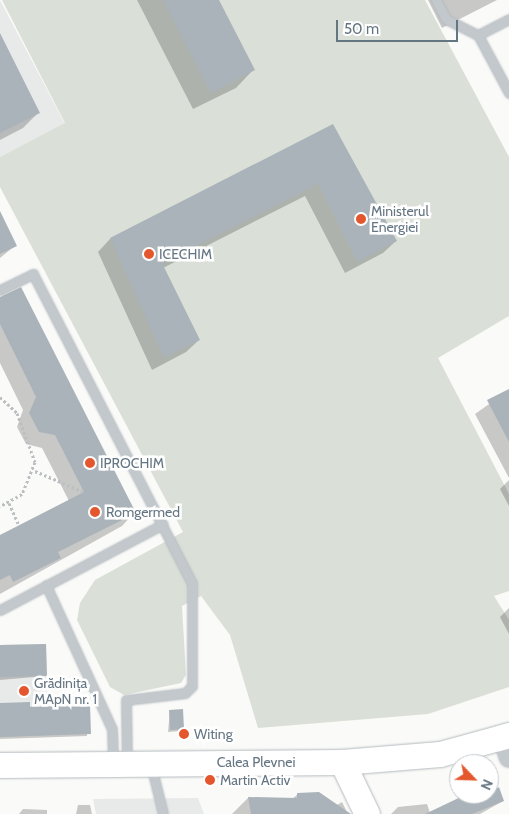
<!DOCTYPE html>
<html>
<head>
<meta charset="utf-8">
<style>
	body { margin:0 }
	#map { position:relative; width:509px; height:814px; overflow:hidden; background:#fafaf8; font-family:Cabin,sans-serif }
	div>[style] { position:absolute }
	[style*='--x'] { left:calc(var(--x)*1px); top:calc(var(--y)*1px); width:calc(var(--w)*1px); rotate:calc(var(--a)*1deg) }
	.built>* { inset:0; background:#e8e9e9 }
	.green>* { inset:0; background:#dadfd7 }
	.shadow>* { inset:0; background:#0003 }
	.building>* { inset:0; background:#aab3b9 }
	.path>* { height:3px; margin-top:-1.5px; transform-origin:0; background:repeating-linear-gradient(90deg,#bbbfc2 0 2.5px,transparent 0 5px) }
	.roads { filter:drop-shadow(0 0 1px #b3babf) drop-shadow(0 0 1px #b3babf) }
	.lane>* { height:9px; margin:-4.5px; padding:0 4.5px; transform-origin:4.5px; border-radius:4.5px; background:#c3c8cc }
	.street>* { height:18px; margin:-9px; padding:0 9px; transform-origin:9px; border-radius:9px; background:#c3c8cc }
	.secondary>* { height:25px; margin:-12.5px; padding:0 12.5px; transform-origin:12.5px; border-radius:12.5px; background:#fff }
	.dots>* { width:14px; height:14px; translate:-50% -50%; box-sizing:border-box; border:2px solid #fff; border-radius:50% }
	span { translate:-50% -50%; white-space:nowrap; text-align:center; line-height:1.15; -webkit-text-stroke:5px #fff; paint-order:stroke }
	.poi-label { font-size:14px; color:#657683 }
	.left { translate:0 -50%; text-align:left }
	.street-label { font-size:14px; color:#657683 }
	.north { position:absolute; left:449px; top:754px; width:50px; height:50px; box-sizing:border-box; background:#fff; border:1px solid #c1c8cd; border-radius:50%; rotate:114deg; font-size:14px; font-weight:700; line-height:20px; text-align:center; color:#657683 }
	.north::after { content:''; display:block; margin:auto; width:18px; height:22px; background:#e4572e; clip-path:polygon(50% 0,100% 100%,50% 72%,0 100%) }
	.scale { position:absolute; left:336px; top:20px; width:122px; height:22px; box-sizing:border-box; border:2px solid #657683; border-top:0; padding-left:6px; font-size:15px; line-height:18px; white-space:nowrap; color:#657683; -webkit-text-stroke:4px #fff; paint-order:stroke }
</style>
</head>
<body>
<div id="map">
	<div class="built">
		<i style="clip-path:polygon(0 0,65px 124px,0 157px)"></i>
		<i style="clip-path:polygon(46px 644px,49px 735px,0 737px,0 645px)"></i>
		<i style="clip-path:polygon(198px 798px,204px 814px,96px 814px,93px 799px)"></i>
	</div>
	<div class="green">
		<i style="clip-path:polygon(2px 0,425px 0,509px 157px,509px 316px,438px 358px,509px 494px,509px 591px,494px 596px,509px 620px,509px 687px,428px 714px,258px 728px,230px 635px,201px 596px,182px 606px,186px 675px,181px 683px,124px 695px,110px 687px,77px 620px,80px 603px,95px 580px,183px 532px,0 187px,0 157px,65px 123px)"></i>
	</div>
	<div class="shadow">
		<i style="clip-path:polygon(137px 0,217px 0,253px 70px,236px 88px,193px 109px)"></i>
		<i style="clip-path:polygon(428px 0,497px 0,442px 28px)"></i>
		<i style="clip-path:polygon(0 36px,38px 113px,23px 128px,0 140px)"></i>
		<i style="clip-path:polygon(333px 126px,396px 241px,383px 253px,345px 273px,305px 196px,163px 268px,199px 340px,186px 352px,152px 370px,98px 252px,110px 239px)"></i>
		<i style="clip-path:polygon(0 214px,16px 245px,0 258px)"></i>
		<i style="clip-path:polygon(0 298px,134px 513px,122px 526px,0 594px,0 536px,69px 501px,42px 448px,26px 444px,17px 427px,23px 410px,0 363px)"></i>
		<i style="clip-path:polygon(509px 390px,509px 478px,475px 414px)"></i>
		<i style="clip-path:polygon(509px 480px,509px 506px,500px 489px)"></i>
		<i style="clip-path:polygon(509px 608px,509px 634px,500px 617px)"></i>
		<i style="clip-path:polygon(0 646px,46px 676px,0 680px)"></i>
		<i style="clip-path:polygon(89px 706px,87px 736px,0 739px,0 707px)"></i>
		<i style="clip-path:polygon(170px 711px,183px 728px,180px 731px,168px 732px)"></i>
		<i style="clip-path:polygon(498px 788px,503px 801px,480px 814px,391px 814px,398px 807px,427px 804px,430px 813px,470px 794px,489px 794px)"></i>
		<i style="clip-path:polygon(298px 794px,337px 805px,342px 802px,348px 814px,232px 814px,248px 798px,292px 799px)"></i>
		<i style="clip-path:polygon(78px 805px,90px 805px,92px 814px,76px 814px)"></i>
		<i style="clip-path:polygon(23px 809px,47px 810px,47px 814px,19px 814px)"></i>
	</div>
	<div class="building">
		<i style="clip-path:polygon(163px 0,219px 0,255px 70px,211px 93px)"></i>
		<i style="clip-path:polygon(0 33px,40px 113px,0 133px)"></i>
		<i style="clip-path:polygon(333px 124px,397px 241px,357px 262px,318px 184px,162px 263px,200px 340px,164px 358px,110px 238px)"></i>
		<i style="clip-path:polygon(0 211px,17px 246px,0 254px)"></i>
		<i style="clip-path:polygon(21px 287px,136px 513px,58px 552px,61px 558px,13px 582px,10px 575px,0 580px,0 535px,84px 492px,55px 435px,39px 432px,29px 413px,36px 397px,0 324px,0 297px)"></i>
		<i style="clip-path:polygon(509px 389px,509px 442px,487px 400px)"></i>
		<i style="clip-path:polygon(46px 644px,47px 676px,0 677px,0 645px)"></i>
		<i style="clip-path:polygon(30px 702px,30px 707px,90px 705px,91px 734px,0 737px,0 703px)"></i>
		<i style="clip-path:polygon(183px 709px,184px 729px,170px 730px,169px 710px)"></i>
		<i style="clip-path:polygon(499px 787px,504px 801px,472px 814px,425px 814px,467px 794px,489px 794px)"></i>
		<i style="clip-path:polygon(319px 792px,351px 814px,251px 814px,248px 797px,297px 798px,297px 793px)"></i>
	</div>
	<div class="path">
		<i style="--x:0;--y:397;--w:23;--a:43"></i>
		<i style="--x:17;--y:413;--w:52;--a:69.8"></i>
		<i style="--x:35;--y:462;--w:35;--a:112"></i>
		<i style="--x:22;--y:494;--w:25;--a:151"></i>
		<i style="--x:35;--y:471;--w:53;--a:23.2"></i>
		<i style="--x:9;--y:503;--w:24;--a:66"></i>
	</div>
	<div class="roads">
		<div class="lane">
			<i style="--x:436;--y:0;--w:21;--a:62"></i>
			<i style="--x:446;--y:19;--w:36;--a:27"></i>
			<i style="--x:478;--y:35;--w:66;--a:61.9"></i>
			<i style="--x:478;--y:35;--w:35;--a:-27"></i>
			<i style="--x:0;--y:290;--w:37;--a:-26"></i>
			<i style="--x:33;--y:274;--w:348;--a:62.8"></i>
			<i style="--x:192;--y:583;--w:103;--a:90"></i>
			<i style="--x:192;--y:686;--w:10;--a:135"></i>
			<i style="--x:185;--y:693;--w:59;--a:173.2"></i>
			<i style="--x:126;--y:700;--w:63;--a:89.1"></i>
			<i style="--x:46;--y:585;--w:158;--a:65.4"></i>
			<i style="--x:112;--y:729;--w:34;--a:88"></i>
			<i style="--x:0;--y:610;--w:184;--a:-27.8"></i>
			<i style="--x:151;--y:765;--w:50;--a:76.2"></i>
		</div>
		<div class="street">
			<i style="--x:502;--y:737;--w:22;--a:72"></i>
		</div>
		<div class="secondary">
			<i style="--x:342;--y:762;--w:58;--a:64.3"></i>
			<i style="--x:0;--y:765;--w:342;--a:-0.5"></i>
			<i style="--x:342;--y:762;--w:98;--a:-4.7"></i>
			<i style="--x:440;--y:754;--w:72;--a:-15.4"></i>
		</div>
	</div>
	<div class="dots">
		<i style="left:361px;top:219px;background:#e4572e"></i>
		<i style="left:149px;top:254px;background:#e4572e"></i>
		<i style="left:90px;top:463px;background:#e4572e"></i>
		<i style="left:95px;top:512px;background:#e4572e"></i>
		<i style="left:24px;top:691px;background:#e4572e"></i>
		<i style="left:184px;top:734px;background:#e4572e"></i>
		<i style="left:210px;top:780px;background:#e4572e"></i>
	</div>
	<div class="poi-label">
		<span class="left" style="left:371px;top:219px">Ministerul<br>Energiei</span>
		<span class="left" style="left:159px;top:254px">ICECHIM</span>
		<span class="left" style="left:100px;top:463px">IPROCHIM</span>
		<span class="left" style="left:106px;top:512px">Romgermed</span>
		<span class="left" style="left:34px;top:691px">Grădinița<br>MApN nr. 1</span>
		<span class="left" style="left:194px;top:734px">Witing</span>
		<span class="left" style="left:220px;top:780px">Martin Activ</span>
	</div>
	<div class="street-label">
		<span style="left:256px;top:762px">Calea Plevnei</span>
	</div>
	<div class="north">N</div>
	<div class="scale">50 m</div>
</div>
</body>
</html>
